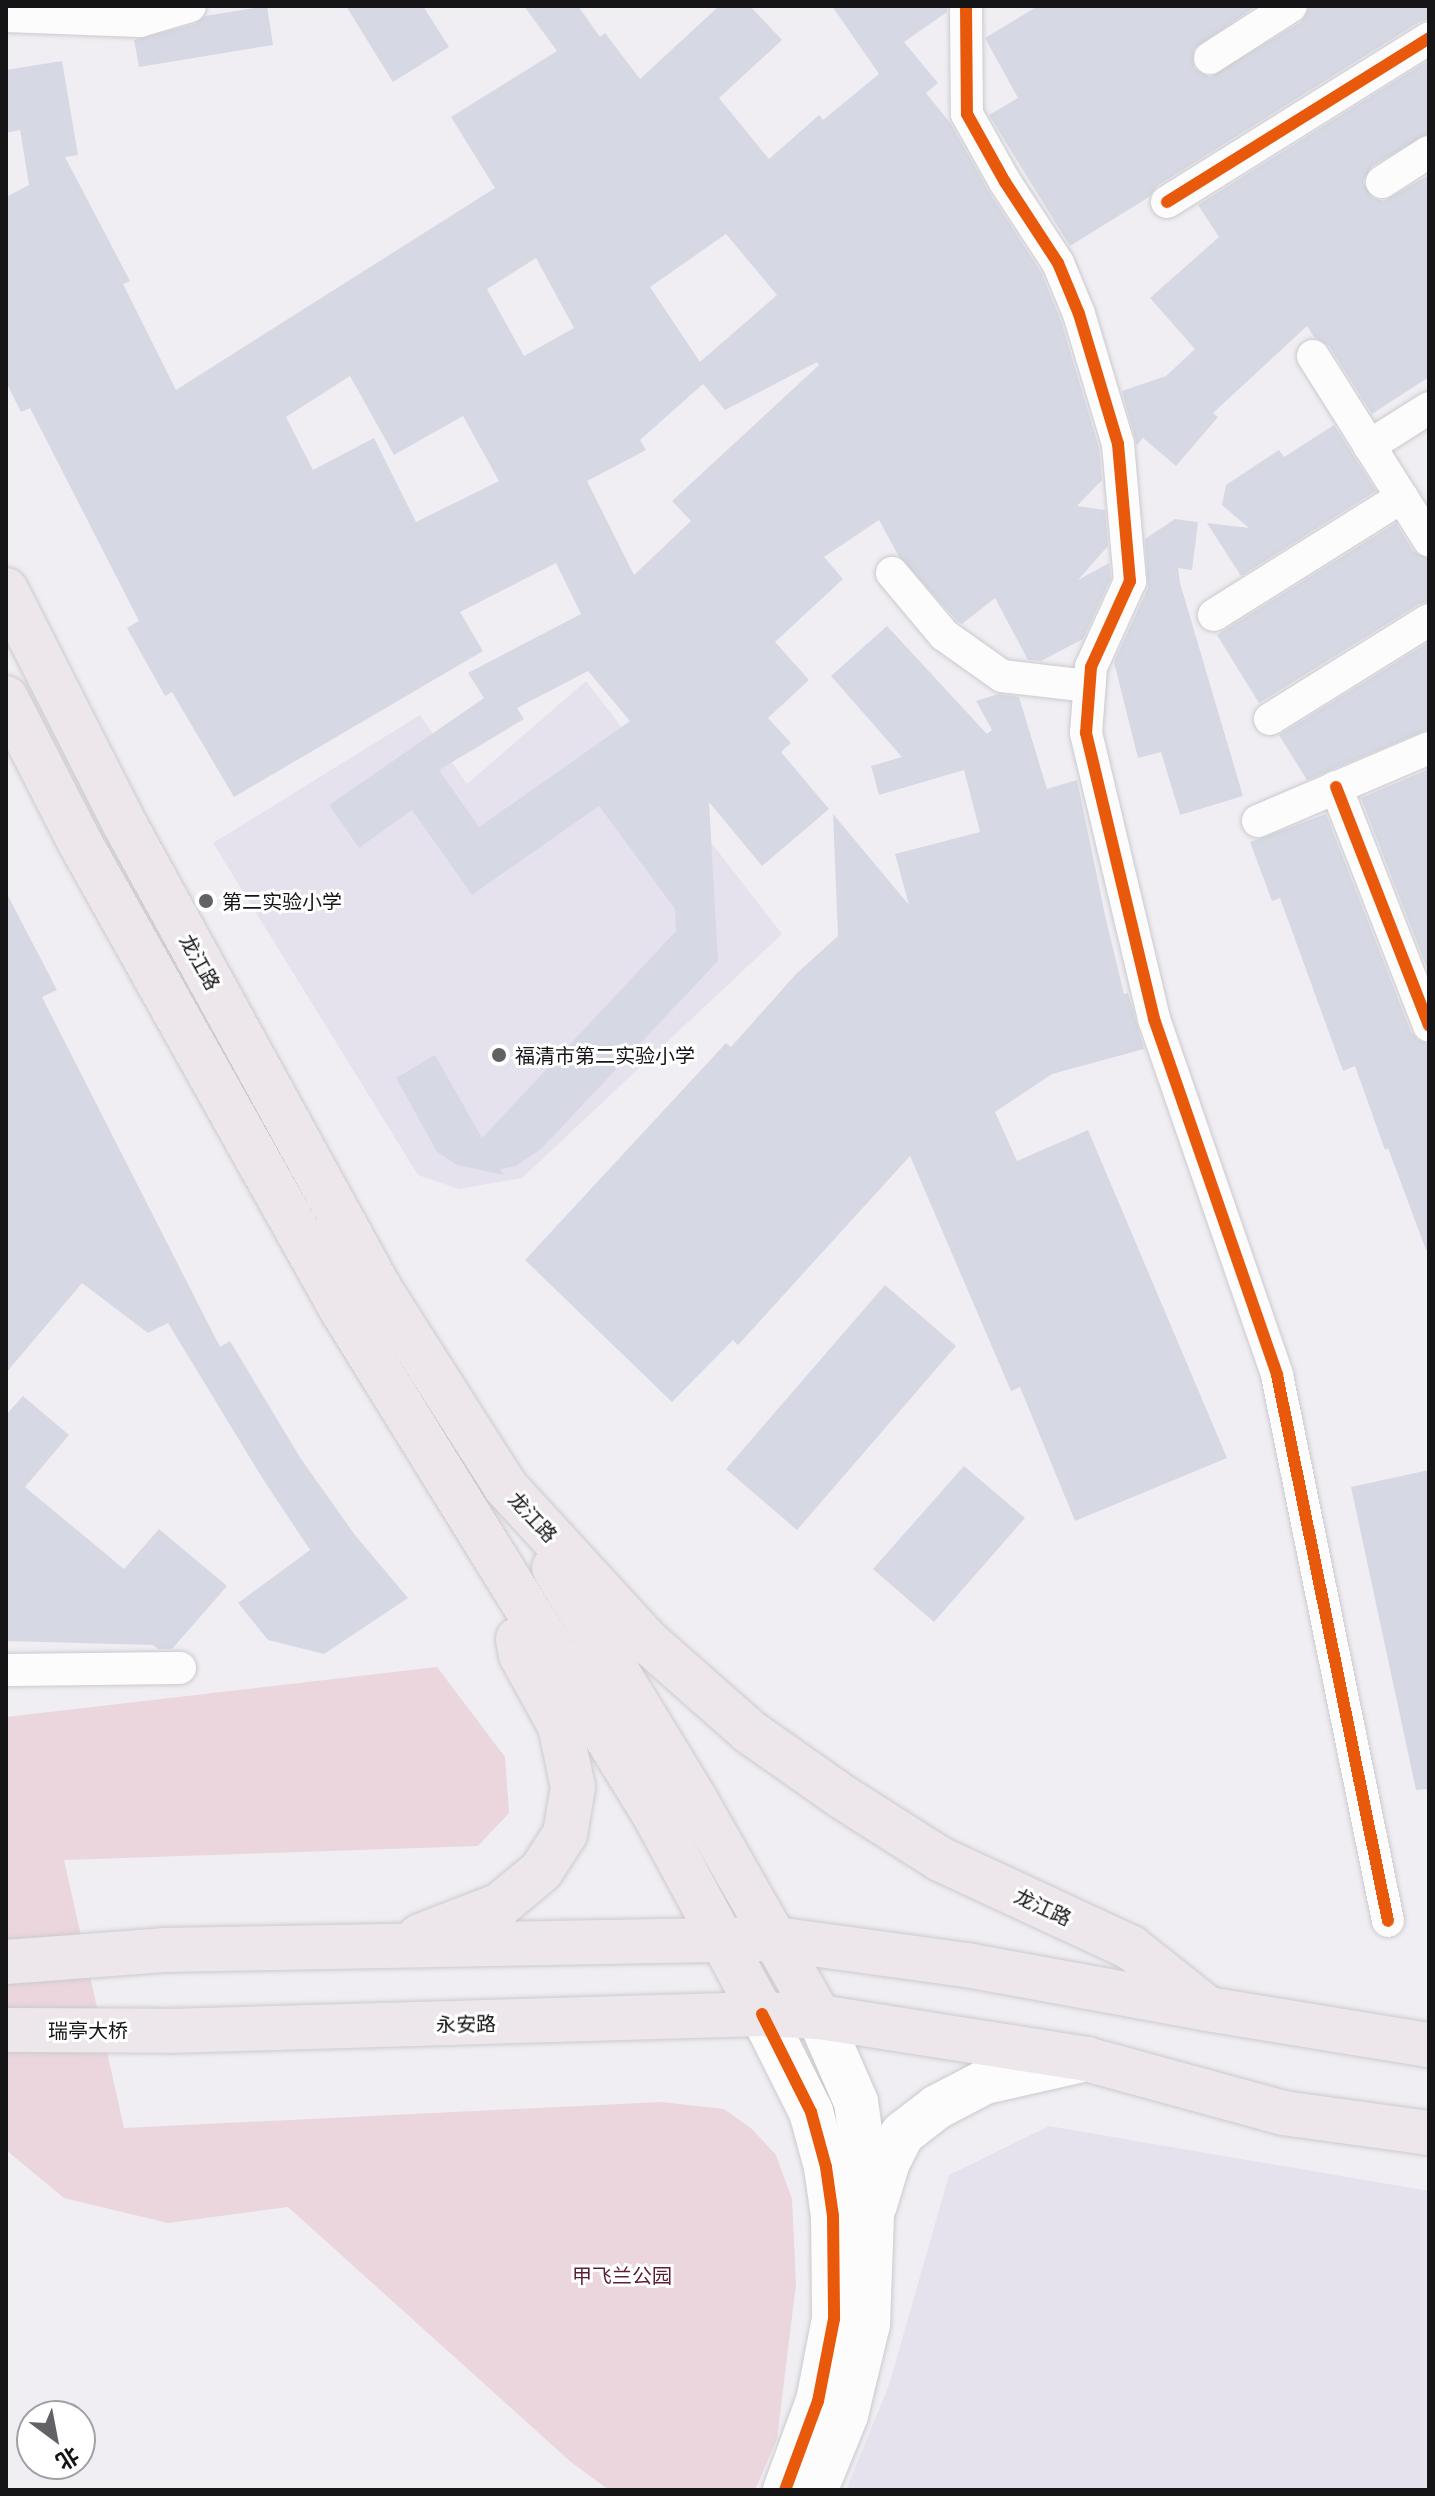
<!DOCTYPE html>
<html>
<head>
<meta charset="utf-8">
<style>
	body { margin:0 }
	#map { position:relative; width:1435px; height:2496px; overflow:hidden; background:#f0eef3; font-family:"Golos Text","Noto Sans SC",sans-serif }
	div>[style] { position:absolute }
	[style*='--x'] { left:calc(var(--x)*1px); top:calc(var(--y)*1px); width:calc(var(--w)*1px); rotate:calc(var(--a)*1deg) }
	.built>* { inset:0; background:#e5e2ee }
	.green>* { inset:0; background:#ead6dc }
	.building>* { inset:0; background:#d6d9e3 }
	.roads { filter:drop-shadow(0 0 2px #cbcace) drop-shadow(0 0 2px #cbcace) }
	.street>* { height:32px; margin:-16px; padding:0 16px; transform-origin:16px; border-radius:16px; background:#fdfcfd }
	.secondary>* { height:44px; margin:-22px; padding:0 22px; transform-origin:22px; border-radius:22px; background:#fdfcfd }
	.primary>* { height:44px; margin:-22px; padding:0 22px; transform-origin:22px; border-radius:22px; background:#ede7ec }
	.cycleway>* { height:12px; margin:-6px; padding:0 6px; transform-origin:6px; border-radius:6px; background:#e8590c }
	.dots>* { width:22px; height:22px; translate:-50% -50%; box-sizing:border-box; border:4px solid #fff; border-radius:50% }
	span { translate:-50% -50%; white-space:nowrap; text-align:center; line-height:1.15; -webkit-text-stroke:6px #fff; paint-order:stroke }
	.poi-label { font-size:20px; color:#151518 }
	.left { translate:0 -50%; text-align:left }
	.street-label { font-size:20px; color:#151518 }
	.park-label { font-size:20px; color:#5d1d31 }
	.frame { position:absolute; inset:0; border:8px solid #151518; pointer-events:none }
	.north { position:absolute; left:16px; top:2400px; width:80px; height:80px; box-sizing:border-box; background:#fff; border:2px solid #a1a1a3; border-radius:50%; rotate:148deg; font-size:22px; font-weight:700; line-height:32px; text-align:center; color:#151518 }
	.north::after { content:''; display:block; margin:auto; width:28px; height:36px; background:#626165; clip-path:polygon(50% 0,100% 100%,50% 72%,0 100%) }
</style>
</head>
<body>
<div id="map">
	<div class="built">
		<i style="clip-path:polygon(586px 681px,782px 934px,522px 1178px,459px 1189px,418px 1175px,213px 843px,420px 715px,467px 784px)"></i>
		<i style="clip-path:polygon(1049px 2126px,1429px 2191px,1429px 2490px,846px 2490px,889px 2385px,949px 2175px)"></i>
	</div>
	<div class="green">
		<i style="clip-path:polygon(437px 1667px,505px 1757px,509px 1813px,478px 1846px,64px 1860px,124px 2128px,661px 2102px,724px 2109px,752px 2129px,776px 2155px,792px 2199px,796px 2284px,777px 2439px,755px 2490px,609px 2490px,571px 2462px,288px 2207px,168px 2223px,64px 2198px,6px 2150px,6px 1717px)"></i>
	</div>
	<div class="building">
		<i style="clip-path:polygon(267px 6px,273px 45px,139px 67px,134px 40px,195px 24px,205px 16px)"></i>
		<i style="clip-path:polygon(346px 6px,423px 6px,449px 47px,393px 82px)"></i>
		<i style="clip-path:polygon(evenodd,524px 6px,578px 6px,600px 37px,605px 33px,640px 79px,719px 6px,750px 6px,782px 40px,719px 98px,769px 159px,819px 115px,823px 120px,879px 74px,832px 6px,947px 6px,947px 12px,904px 42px,938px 83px,926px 93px,951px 124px,989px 192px,1041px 272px,1061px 321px,1099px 448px,1102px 480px,1077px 506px,1105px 510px,1108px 546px,1078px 580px,1109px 563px,1111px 578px,1083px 639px,1041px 661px,1028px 660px,995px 598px,962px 624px,957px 621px,898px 555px,879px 520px,824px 557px,843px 579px,775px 642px,809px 680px,768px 718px,791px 743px,781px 752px,829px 809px,762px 866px,709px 802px,718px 961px,541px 1149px,516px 1166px,500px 1169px,504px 1175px,457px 1165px,437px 1152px,396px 1078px,435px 1055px,482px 1138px,676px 931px,675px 909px,599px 806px,472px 895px,412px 810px,359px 848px,329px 805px,484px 698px,468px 673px,581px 614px,556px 563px,460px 612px,483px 651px,234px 797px,172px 692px,165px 696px,127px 628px,139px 621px,30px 408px,21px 412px,6px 382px,6px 197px,29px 185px,20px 130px,6px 133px,6px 70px,62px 61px,78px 155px,65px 157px,130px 281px,123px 284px,176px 390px,495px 188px,451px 117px,557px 51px,524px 6px,726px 234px,777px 295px,700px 362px,650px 287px,726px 234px,524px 6px,536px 258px,574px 328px,524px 356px,487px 289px,536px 258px,524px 6px,817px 362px,819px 365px,672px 501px,691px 521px,634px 575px,587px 481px,646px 450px,640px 440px,703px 384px,725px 410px,817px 362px,524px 6px,350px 376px,394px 455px,463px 416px,499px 481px,416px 522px,374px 438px,313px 470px,286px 417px,350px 376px,524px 6px,588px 671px,630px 721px,479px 827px,439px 770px,524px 719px,517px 708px,588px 671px)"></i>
		<i style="clip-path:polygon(1038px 6px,1256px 6px,1194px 49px,1194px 68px,1210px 77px,1301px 22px,1310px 6px,1429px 6px,1429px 19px,1419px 22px,1157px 186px,1149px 197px,1070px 246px,989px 115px,1018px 98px,985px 38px)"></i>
		<i style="clip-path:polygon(1429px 60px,1429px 133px,1372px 166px,1363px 182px,1373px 198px,1384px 201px,1429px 175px,1429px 377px,1372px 414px,1329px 346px,1314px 337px,1307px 326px,1213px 413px,1218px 417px,1176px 466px,1143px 438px,1137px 445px,1122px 391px,1166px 376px,1195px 349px,1150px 298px,1219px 237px,1198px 205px)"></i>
		<i style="clip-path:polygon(1334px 425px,1376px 491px,1241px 576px,1207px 523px,1249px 528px,1222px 505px,1226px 485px,1279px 450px,1284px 457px)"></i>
		<i style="clip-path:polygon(1175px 519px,1198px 522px,1192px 570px,1178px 568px,1180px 583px,1243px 796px,1180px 815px,1161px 752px,1138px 758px,1114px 662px,1148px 588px,1145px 539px)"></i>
		<i style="clip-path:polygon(1396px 523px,1413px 551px,1429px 559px,1429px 601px,1419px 604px,1259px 703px,1217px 635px)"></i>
		<i style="clip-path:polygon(887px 626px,987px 734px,992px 730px,976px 701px,998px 694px,1019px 697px,1047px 789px,1077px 780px,1105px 915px,1124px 994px,1128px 993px,1144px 1049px,1052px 1074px,995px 1112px,1017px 1161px,1088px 1130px,1227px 1458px,1075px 1521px,1020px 1387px,1011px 1391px,910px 1156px,738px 1345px,733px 1340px,672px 1402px,525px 1260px,726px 1043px,731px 1047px,796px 974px,838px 936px,833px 814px,909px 905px,895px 854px,980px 832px,964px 770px,879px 795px,871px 766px,902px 757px,831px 676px)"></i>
		<i style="clip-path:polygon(1429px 642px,1429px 729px,1307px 780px,1279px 735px)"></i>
		<i style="clip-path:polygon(1429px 769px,1429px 973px,1361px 798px)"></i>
		<i style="clip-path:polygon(1326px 814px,1411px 1032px,1418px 1040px,1429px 1044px,1429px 1249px,1426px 1250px,1388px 1148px,1385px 1150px,1355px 1066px,1343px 1071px,1280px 898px,1272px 901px,1250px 842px)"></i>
		<i style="clip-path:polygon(6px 892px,57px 990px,42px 997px,220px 1347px,230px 1341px,301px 1459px,355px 1535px,408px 1598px,324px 1654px,268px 1640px,238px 1603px,310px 1550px,261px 1476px,168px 1323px,148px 1333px,82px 1283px,6px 1373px)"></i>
		<i style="clip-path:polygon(885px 1285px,956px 1346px,797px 1530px,726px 1469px)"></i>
		<i style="clip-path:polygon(23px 1396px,69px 1435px,25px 1487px,124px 1569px,159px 1529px,227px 1586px,172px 1649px,158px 1649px,153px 1645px,6px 1641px,6px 1415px)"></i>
		<i style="clip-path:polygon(964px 1466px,1025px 1518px,934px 1622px,873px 1569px)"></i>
		<i style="clip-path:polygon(1429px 1470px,1429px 1789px,1416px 1790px,1351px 1487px)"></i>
	</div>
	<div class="roads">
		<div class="street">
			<i style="--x:966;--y:6;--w:108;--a:89.5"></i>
			<i style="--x:967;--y:114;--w:78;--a:60.8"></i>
			<i style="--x:1005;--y:182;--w:97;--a:56.8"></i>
			<i style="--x:1058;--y:263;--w:55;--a:67.6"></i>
			<i style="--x:1079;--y:314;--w:136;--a:73.3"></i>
			<i style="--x:1118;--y:444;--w:138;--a:85"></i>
			<i style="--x:1130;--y:581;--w:94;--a:114.4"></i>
			<i style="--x:1091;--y:667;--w:66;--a:94.3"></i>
			<i style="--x:1086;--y:733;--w:294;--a:76.6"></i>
			<i style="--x:1154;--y:1019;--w:377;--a:70.9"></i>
			<i style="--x:1277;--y:1375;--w:557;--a:78.51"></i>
			<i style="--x:6;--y:16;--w:134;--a:2.1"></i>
			<i style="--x:140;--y:21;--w:52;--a:-16.7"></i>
			<i style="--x:1210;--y:58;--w:96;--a:-32.7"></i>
			<i style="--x:1382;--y:182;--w:56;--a:-32.6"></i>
			<i style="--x:1167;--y:202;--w:309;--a:-32"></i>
			<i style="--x:1313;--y:356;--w:218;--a:57.8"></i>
			<i style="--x:1369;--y:446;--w:71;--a:-32.3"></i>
			<i style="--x:892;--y:573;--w:81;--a:50"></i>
			<i style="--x:944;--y:635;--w:71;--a:35.3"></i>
			<i style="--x:1002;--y:676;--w:88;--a:6.6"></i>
			<i style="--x:1214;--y:615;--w:222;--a:-32.1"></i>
			<i style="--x:1270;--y:719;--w:187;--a:-31.9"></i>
			<i style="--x:1336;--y:787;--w:256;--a:68.7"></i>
			<i style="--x:1258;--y:821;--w:186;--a:-23.1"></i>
			<i style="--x:6;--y:1670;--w:174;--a:-0.7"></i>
		</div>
		<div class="secondary">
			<i style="--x:762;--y:2014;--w:110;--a:63.4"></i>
			<i style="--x:811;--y:2112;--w:57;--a:74.7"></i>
			<i style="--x:826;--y:2167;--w:49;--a:81.9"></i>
			<i style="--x:833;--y:2216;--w:103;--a:89.4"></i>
			<i style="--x:834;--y:2319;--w:84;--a:101"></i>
			<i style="--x:818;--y:2401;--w:95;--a:110.3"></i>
			<i style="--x:819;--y:2017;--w:93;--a:66.5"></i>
			<i style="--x:856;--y:2102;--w:114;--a:81.9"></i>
			<i style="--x:872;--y:2215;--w:109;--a:92.1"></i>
			<i style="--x:868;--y:2324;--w:94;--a:103.6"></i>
			<i style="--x:846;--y:2415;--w:67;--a:112"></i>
			<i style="--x:875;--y:2205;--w:45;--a:-73.2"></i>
			<i style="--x:888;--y:2162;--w:31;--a:-63"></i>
			<i style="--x:902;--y:2134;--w:44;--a:-37.6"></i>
			<i style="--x:937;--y:2107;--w:54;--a:-27.5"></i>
			<i style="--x:985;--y:2082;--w:104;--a:-12.8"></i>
		</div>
		<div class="primary">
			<i style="--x:6;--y:590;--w:259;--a:63.1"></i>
			<i style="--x:123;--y:821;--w:536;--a:61.24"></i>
			<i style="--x:381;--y:1291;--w:231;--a:57.5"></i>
			<i style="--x:505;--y:1486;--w:212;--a:47.5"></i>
			<i style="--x:648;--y:1642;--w:136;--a:41.4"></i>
			<i style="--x:750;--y:1732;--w:115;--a:35.1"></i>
			<i style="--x:844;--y:1798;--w:114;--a:32.4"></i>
			<i style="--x:940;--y:1859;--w:209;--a:24.9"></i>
			<i style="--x:1130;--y:1947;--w:100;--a:38.5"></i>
			<i style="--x:1208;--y:2009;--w:224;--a:9.3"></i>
			<i style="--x:6;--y:698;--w:158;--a:62.9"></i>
			<i style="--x:78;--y:839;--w:540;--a:60.73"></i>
			<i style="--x:342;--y:1310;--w:593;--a:58.24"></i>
			<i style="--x:654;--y:1814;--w:227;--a:61.6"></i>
			<i style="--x:554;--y:1568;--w:273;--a:58.6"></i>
			<i style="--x:696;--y:1801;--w:249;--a:60.3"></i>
			<i style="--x:420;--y:1936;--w:86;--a:-21.2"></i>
			<i style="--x:500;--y:1905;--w:53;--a:-39.7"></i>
			<i style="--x:541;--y:1871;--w:44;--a:-57"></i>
			<i style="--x:565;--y:1834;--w:48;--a:-80.3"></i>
			<i style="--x:573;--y:1787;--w:62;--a:-102"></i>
			<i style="--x:560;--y:1726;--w:81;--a:-118.8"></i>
			<i style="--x:521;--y:1655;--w:16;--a:-101"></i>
			<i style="--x:6;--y:1962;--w:158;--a:-4.3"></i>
			<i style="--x:164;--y:1950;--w:612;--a:-1.03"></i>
			<i style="--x:776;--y:1939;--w:198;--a:7.8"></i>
			<i style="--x:972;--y:1966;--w:234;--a:10.3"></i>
			<i style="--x:6;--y:2030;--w:164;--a:0.3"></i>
			<i style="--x:170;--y:2031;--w:592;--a:-1.64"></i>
			<i style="--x:762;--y:2014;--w:57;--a:3"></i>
			<i style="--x:819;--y:2017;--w:270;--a:8.9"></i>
			<i style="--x:1086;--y:2059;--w:204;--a:15.3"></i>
			<i style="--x:1283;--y:2113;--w:147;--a:7.8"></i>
		</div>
	</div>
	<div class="cycleway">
		<i style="--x:966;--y:6;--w:108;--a:89.5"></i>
		<i style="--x:967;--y:114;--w:78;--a:60.8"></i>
		<i style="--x:1005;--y:182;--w:97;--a:56.8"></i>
		<i style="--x:1058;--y:263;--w:55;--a:67.6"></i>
		<i style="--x:1079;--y:314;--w:136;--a:73.3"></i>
		<i style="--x:1118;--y:444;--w:138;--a:85"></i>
		<i style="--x:1130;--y:581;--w:94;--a:114.4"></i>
		<i style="--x:1091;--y:667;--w:66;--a:94.3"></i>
		<i style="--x:1086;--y:733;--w:294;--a:76.6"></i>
		<i style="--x:1154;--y:1019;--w:377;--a:70.9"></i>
		<i style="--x:1277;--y:1375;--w:557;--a:78.51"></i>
		<i style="--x:1167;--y:202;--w:309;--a:-32"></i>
		<i style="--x:1336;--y:787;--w:256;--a:68.7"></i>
		<i style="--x:762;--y:2014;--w:110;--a:63.4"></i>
		<i style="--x:811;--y:2112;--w:57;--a:74.7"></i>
		<i style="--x:826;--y:2167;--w:49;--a:81.9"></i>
		<i style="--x:833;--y:2216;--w:103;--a:89.4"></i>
		<i style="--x:834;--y:2319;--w:84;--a:101"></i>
		<i style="--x:818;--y:2401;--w:95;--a:110.3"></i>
	</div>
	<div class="dots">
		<i style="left:206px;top:901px;background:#626165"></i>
		<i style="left:499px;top:1055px;background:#626165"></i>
	</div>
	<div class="poi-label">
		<span class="left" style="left:222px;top:901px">第二实验小学</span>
		<span class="left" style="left:515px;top:1055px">福清市第二实验小学</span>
	</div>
	<div class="street-label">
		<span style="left:200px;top:962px;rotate:61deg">龙江路</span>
		<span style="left:533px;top:1517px;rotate:47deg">龙江路</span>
		<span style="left:1043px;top:1907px;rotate:25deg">龙江路</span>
		<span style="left:466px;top:2024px;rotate:-1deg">永安路</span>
		<span style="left:88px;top:2030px">瑞亭大桥</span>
	</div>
	<div class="park-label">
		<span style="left:622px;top:2275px">甲飞兰公园</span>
	</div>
	<div class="frame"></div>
	<div class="north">北</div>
</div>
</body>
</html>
